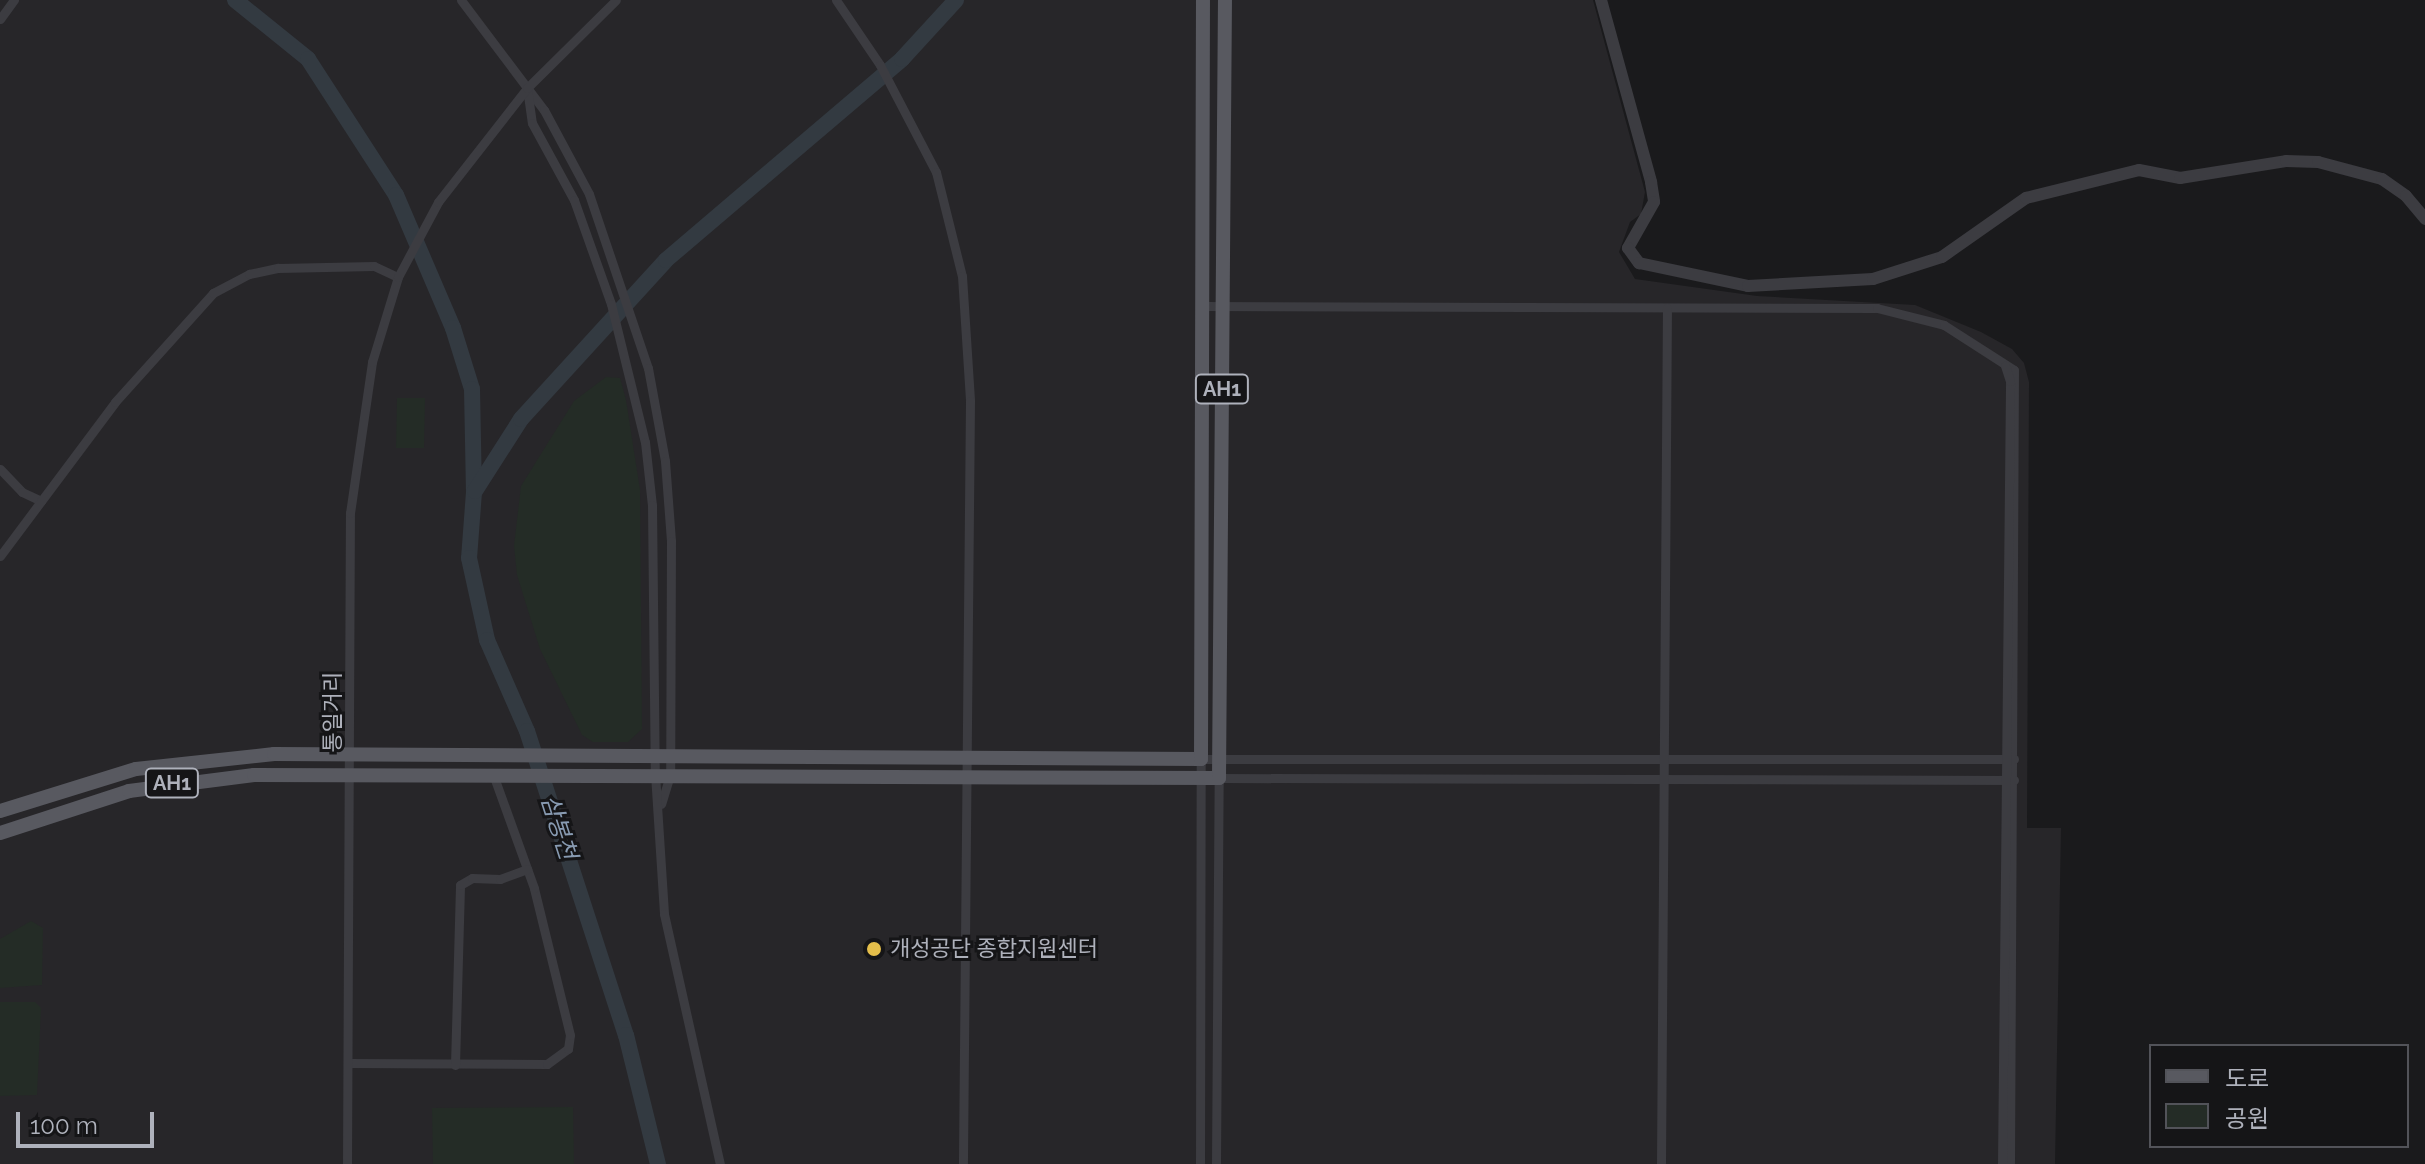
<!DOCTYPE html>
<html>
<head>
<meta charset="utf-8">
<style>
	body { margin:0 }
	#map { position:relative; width:2425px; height:1164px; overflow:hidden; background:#1a1a1c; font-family:Raleway,"Noto Sans KR",sans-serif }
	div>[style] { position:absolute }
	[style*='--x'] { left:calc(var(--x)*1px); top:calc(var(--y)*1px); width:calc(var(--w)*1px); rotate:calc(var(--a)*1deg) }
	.built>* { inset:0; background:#272629 }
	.green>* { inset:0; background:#242c26 }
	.river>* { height:16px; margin:-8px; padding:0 8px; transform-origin:8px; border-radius:8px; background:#333a41 }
	.minor>* { height:9px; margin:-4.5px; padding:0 4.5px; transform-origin:4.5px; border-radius:4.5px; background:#3c3c41 }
	.tertiary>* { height:12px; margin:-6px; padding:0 6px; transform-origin:6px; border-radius:6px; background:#3c3c41 }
	.primary>* { height:14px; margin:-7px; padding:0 7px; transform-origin:7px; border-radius:7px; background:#585960 }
	.dots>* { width:22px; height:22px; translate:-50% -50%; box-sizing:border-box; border:4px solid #151517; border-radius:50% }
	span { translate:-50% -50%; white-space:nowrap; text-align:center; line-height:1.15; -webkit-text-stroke:6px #151517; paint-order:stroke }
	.shield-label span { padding:2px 6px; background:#151517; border:2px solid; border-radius:6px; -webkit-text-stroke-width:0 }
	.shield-label { font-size:20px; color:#aeb1bb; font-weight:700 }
	.street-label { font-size:22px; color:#aeb1bb }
	.poi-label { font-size:22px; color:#aeb1bb }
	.left { translate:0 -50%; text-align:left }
	.water-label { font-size:24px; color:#889bb2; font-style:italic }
	.legend { position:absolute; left:2149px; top:1044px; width:260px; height:104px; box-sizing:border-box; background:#151517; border:2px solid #525359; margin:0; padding:10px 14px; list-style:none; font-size:24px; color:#aeb1bb }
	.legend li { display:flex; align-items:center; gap:16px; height:40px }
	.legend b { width:40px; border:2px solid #525359 }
	.scale { position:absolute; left:16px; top:1112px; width:138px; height:36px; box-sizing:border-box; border:4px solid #aeb1bb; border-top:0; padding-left:10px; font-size:24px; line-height:28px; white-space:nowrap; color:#aeb1bb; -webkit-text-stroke:6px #151517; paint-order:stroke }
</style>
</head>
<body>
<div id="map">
	<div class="built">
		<i style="clip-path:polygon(0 0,1593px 0,1645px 192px,1641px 214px,1630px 222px,1619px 252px,1635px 279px,1757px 296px,1915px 305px,1981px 332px,2012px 349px,2024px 363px,2029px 382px,2027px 828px,2061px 828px,2055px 1164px,0 1164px)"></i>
	</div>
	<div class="green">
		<i style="clip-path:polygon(606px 377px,620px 378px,626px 400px,640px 490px,642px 729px,628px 742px,593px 742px,582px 735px,540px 649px,517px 575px,514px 546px,521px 486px,574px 401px)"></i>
		<i style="clip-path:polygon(397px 398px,425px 398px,424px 448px,396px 448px)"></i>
		<i style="clip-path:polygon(31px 921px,43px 928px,42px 985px,0 988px,0 939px)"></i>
		<i style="clip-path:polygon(0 1002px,35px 1002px,41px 1008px,37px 1095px,0 1096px)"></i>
		<i style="clip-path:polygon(573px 1107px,574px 1164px,433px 1164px,432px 1108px)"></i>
	</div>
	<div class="river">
		<i style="--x:235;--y:0;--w:94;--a:38.9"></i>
		<i style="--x:308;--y:59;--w:162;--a:57.1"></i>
		<i style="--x:396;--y:195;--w:145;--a:66.8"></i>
		<i style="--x:453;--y:328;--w:64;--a:72.7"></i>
		<i style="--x:472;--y:389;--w:103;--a:88.9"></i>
		<i style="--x:474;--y:492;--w:66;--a:94.3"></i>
		<i style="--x:469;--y:558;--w:84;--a:77.6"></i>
		<i style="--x:487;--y:640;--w:99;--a:66.3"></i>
		<i style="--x:527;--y:731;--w:320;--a:72"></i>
		<i style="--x:626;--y:1035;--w:133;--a:76.1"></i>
		<i style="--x:475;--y:491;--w:85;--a:-57.4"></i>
		<i style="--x:521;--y:419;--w:215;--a:-47.6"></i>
		<i style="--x:666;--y:260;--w:310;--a:-40.4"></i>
		<i style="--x:902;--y:59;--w:80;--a:-47.5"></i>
	</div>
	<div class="minor">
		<i style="--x:461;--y:0;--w:138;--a:53"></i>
		<i style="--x:544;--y:110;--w:95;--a:61.8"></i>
		<i style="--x:589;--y:194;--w:184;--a:71.3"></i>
		<i style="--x:648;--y:368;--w:95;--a:79.6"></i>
		<i style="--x:665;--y:461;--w:80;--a:85.7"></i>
		<i style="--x:671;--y:541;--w:234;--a:90.2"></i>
		<i style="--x:670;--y:775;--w:30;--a:107"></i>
		<i style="--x:836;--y:0;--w:78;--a:55.9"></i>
		<i style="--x:880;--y:65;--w:121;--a:62.4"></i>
		<i style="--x:936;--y:172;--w:107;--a:76"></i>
		<i style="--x:962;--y:276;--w:125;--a:86.3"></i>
		<i style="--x:970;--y:401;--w:763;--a:90.53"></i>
		<i style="--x:0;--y:19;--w:24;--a:-54"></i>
		<i style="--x:527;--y:88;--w:35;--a:82"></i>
		<i style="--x:532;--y:123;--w:88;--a:61.4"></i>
		<i style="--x:574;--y:200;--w:110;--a:70.4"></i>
		<i style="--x:611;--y:304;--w:142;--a:76.2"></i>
		<i style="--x:645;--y:442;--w:63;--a:83.7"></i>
		<i style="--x:652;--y:505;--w:269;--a:89.4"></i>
		<i style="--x:655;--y:774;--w:140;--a:86.3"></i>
		<i style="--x:664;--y:914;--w:256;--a:77.4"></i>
		<i style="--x:1202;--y:306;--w:675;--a:0.17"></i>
		<i style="--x:1877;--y:308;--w:69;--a:14.2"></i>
		<i style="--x:1944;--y:325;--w:83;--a:32.7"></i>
		<i style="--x:2014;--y:370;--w:794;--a:90.29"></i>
		<i style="--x:0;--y:469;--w:32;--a:46"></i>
		<i style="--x:22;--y:492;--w:21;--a:25"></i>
		<i style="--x:0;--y:556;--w:192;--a:-53.2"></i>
		<i style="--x:115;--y:402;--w:147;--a:-48"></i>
		<i style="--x:213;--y:293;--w:41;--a:-27.8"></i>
		<i style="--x:249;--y:274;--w:30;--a:-12"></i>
		<i style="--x:278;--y:268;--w:96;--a:-1.2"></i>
		<i style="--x:374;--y:266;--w:26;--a:25"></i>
		<i style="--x:348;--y:1063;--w:199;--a:0.3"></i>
		<i style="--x:547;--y:1064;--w:26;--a:-36"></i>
		<i style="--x:568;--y:1049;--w:14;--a:-82"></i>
		<i style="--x:570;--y:1035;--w:151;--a:-103.8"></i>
		<i style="--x:534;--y:888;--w:121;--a:-109.8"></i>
		<i style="--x:455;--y:1065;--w:180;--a:-88.4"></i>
		<i style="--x:460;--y:885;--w:14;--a:-30"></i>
		<i style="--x:472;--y:878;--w:28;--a:2"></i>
		<i style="--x:500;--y:879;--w:29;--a:-20"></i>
		<i style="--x:347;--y:1164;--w:651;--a:-89.74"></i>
		<i style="--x:350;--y:513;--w:153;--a:-81.7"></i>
		<i style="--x:372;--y:362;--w:89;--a:-73"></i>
		<i style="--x:398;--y:277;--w:85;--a:-61.9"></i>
		<i style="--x:438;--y:202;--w:145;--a:-52"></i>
		<i style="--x:527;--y:88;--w:125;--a:-44.7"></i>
		<i style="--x:1200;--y:1164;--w:405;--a:-89.9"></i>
		<i style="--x:1201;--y:759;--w:813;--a:0"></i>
		<i style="--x:1216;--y:1164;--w:386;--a:-89.6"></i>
		<i style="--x:1219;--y:778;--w:795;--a:0.14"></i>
		<i style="--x:1661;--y:1164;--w:856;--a:-89.6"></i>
		<i style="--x:2002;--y:1164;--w:783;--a:-89.41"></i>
		<i style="--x:2010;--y:381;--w:16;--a:-108"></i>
	</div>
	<div class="tertiary">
		<i style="--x:1601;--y:0;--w:189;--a:74.6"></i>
		<i style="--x:1651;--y:182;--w:20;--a:81"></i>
		<i style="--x:1654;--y:202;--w:53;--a:119.5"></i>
		<i style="--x:1628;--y:248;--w:19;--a:54"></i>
		<i style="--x:1639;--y:263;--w:111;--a:11.9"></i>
		<i style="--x:1748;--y:286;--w:125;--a:-3.2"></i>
		<i style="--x:1873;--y:279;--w:72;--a:-17.7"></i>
		<i style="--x:1942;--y:257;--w:103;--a:-35.1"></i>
		<i style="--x:2026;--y:198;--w:116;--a:-13.9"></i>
		<i style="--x:2139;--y:170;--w:42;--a:11"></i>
		<i style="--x:2180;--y:178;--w:107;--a:-9.1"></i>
		<i style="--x:2286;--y:161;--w:32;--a:2"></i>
		<i style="--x:2318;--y:162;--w:66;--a:14.9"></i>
		<i style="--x:2382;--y:179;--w:29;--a:35"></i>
		<i style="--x:2406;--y:196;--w:30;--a:50"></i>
	</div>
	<div class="primary">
		<i style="--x:0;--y:811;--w:142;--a:-17.2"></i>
		<i style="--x:136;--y:769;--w:139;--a:-6.2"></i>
		<i style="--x:274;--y:754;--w:927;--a:0.31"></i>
		<i style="--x:1201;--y:759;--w:759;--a:-89.85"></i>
		<i style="--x:0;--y:833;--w:136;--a:-18"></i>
		<i style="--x:129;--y:791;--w:126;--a:-7.3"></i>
		<i style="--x:254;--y:775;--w:965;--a:0.18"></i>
		<i style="--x:1219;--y:778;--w:778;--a:-89.56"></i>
	</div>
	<div class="dots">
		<i style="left:874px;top:949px;background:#e4be4b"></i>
	</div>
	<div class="shield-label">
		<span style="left:1222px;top:389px">AH1</span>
		<span style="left:172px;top:783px">AH1</span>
	</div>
	<div class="street-label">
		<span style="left:333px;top:712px;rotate:-90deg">통일거리</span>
	</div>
	<div class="poi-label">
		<span class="left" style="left:890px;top:949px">개성공단 종합지원센터</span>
	</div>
	<div class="water-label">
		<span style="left:559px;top:827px;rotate:72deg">삼봉천</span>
	</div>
	<ul class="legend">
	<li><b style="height:10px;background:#585960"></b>도로</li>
	<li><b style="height:22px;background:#242c26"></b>공원</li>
	</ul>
	<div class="scale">100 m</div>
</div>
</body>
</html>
